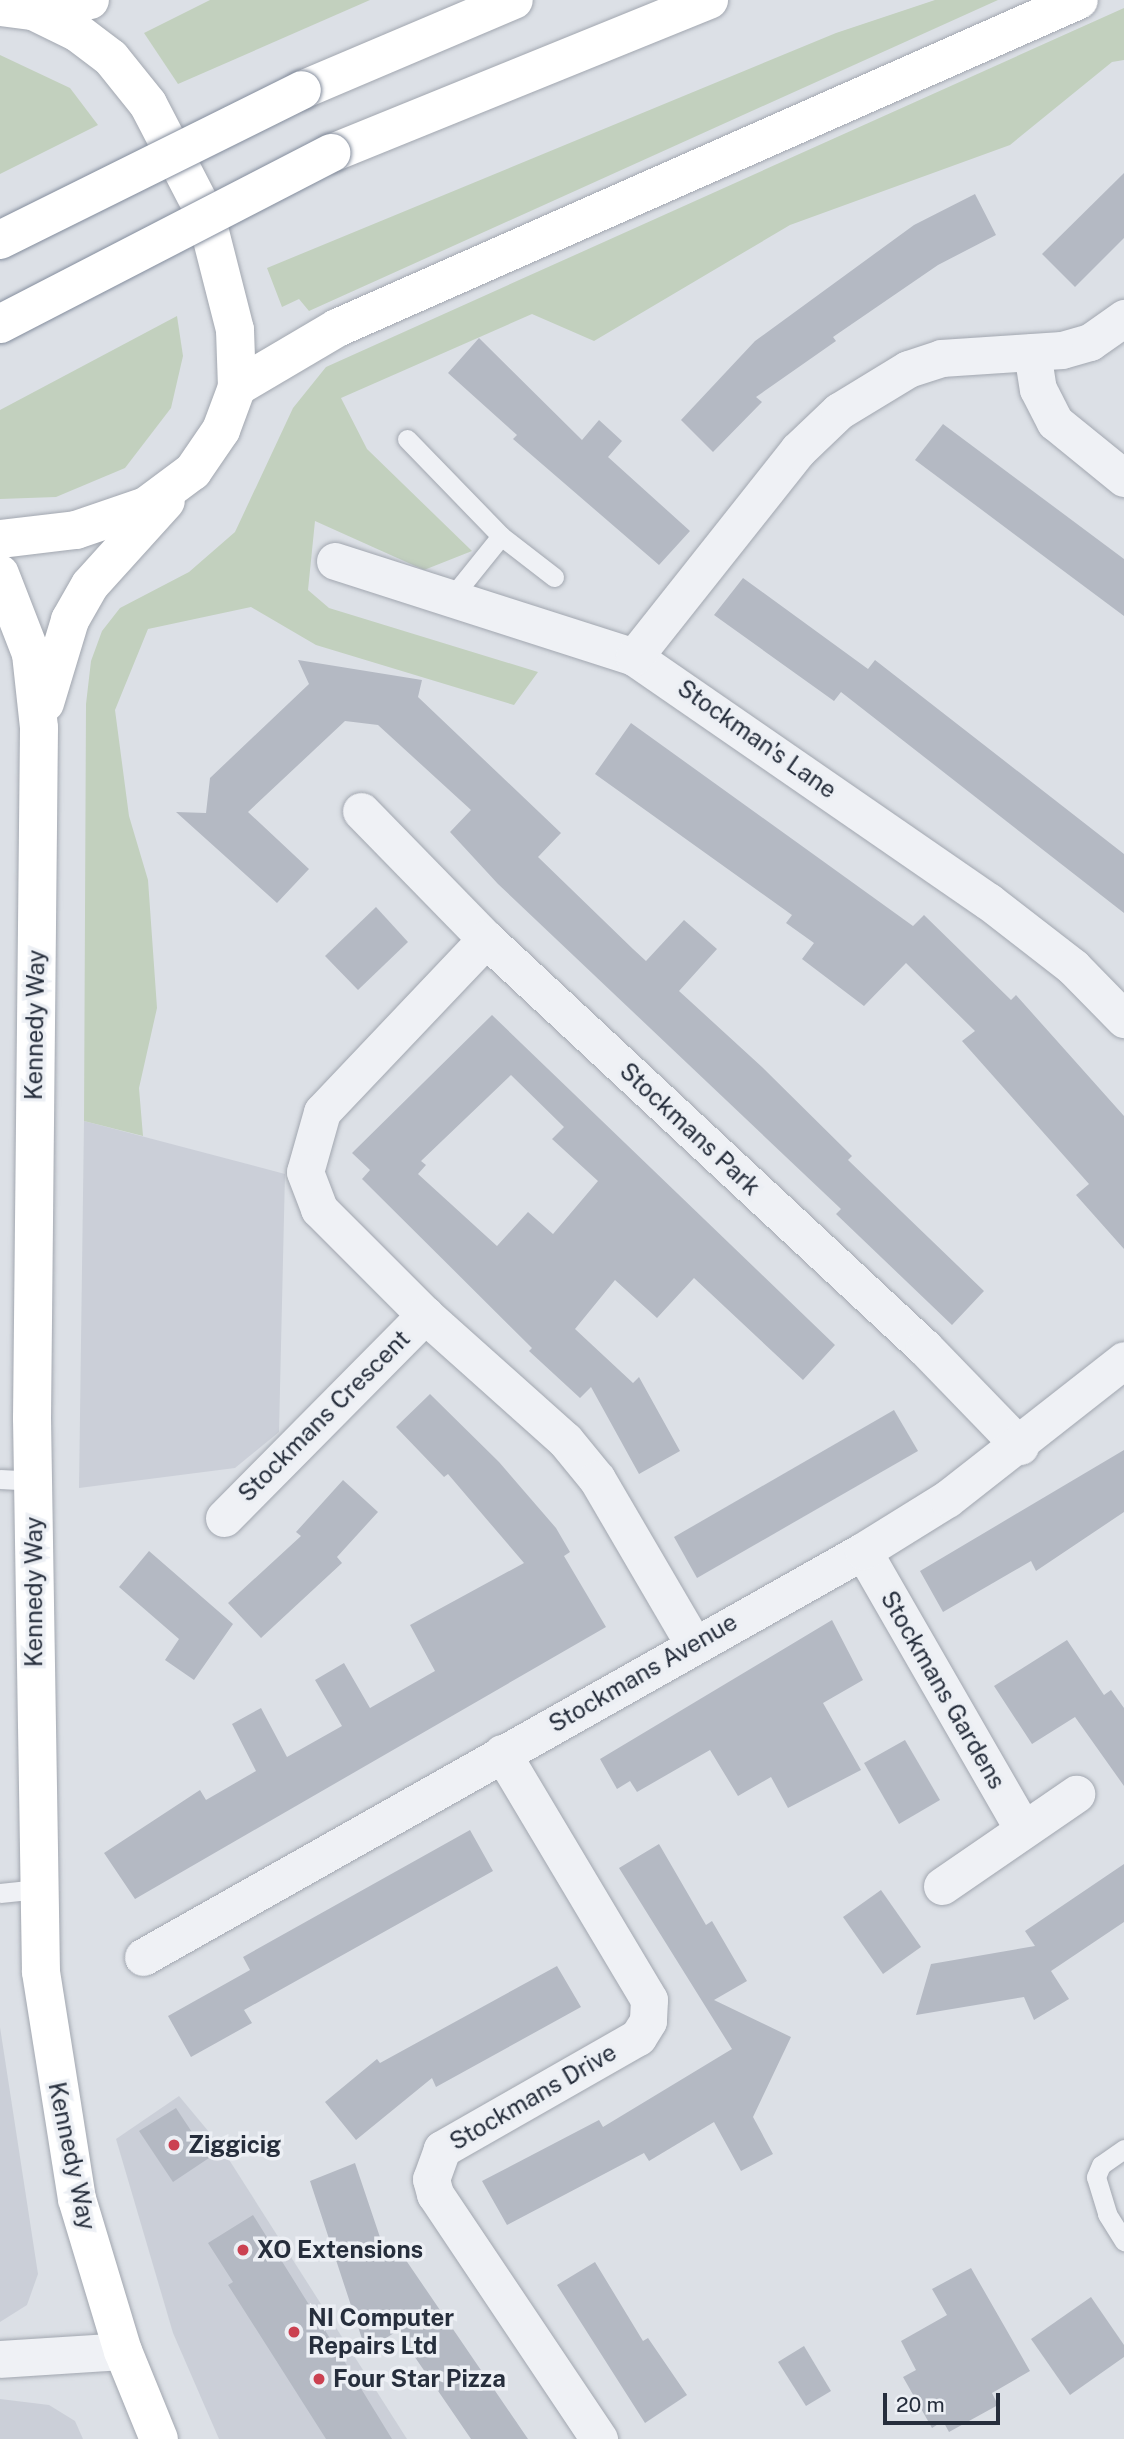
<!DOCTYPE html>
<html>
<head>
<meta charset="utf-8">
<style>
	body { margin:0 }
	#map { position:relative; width:1124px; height:2439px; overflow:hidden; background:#dce0e6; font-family:"Public Sans",sans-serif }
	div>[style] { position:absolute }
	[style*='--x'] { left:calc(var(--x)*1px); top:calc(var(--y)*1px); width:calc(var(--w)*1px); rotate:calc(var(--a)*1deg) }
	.built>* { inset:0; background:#cbcfd8 }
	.green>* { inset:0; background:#c2d0be }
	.building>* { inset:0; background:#b4b9c3 }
	.roads { filter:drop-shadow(0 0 2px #a2a7b0) drop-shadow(0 0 2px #a2a7b0) }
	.service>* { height:19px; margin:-9.5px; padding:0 9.5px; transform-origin:9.5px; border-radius:9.5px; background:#eff1f5 }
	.minor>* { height:37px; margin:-18.5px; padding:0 18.5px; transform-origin:18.5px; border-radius:18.5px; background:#eff1f5 }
	.trunk>* { height:38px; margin:-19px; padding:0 19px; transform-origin:19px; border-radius:19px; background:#fff }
	.motorway>* { height:38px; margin:-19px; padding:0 19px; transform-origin:19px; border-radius:19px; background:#fff }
	.bridges { filter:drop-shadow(0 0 2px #848d9d) drop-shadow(0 0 2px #848d9d) }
	.motorway-bridge>* { height:38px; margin:-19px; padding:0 19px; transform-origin:19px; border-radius:19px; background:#fff }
	.dots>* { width:19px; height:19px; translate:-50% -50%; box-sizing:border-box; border:4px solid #eceff4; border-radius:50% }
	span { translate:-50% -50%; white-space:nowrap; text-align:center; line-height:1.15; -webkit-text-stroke:7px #eceff4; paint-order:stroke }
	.street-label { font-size:24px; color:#262e3c }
	.poi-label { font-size:24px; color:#262e3c; font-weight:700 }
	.left { translate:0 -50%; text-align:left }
	.scale { position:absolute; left:883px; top:2393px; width:117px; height:32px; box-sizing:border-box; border:4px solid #262e3c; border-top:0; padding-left:9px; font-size:21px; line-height:24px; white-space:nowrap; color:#262e3c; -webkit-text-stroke:5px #eceff4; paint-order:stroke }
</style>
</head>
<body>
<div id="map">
	<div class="built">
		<i style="clip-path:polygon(84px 1121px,285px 1174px,279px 1432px,235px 1468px,79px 1488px)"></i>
		<i style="clip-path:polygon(0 2027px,38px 2274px,27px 2305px,0 2322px)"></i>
		<i style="clip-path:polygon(179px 2096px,219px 2144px,407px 2439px,219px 2439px,173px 2333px,116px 2139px)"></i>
		<i style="clip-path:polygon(0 2399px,49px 2405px,75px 2421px,83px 2439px,0 2439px)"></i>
	</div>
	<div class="green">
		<i style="clip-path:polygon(210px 0,370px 0,178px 84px,144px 33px)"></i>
		<i style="clip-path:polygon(935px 0,998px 0,309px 311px,299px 299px,282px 307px,267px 268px,836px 33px)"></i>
		<i style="clip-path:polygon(1124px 8px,1124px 60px,1112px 62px,1010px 145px,790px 225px,594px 341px,532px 314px,341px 398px,367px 449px,472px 551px,424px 570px,315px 521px,308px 590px,329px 608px,538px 672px,514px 705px,316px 645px,251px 607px,148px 629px,115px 710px,129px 816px,148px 880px,157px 1008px,139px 1088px,143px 1136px,84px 1121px,86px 704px,91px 661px,102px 631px,120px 608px,189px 572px,235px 532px,293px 408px,326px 367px)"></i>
		<i style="clip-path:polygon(0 55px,70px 88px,98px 125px,0 174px)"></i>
		<i style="clip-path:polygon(177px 316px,183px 356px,171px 408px,125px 468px,56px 497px,0 499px,0 410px)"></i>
	</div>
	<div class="building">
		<i style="clip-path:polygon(1124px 173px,1124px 238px,1075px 287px,1042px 254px)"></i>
		<i style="clip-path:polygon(975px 194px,996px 235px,938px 265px,833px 337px,836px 341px,756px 397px,762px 402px,713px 452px,681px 420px,755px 341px,914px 225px)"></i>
		<i style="clip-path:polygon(479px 338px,582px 440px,599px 420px,622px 441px,608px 457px,690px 531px,659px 565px,513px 439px,517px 435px,448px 373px)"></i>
		<i style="clip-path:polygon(943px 424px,1124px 559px,1124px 616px,915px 460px)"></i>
		<i style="clip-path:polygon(743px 578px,868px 669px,875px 660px,1124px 854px,1124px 913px,841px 692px,834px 701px,714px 615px)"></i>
		<i style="clip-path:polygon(298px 660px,422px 680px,418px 697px,561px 833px,538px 857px,633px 949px,646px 961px,684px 920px,717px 949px,679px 991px,762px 1067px,852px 1156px,848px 1160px,984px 1291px,952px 1325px,836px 1214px,841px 1209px,498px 884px,450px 832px,471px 810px,378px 725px,345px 721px,248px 812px,309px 869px,277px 903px,176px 812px,206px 813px,210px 778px,309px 684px)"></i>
		<i style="clip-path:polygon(631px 723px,913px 926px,924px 915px,1011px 1000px,1016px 995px,1124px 1116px,1124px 1249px,1076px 1195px,1089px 1184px,962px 1041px,975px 1031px,906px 963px,864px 1006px,802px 959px,814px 943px,786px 923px,792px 915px,595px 774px)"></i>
		<i style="clip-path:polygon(376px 907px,408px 942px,358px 990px,325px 956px)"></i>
		<i style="clip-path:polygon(evenodd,492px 1015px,835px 1345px,803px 1380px,694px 1278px,657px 1318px,615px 1280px,575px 1329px,633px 1383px,639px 1377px,680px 1451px,639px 1474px,591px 1387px,580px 1398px,529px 1351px,532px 1348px,362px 1179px,370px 1170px,352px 1153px,492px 1015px,511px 1075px,564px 1127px,552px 1139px,598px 1181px,553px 1234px,528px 1212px,497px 1246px,418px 1174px,426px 1165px,421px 1161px,511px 1075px)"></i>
		<i style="clip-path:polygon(430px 1394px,499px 1462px,556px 1528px,570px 1552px,564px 1556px,606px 1627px,135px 1899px,104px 1853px,200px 1790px,206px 1800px,256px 1771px,232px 1724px,261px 1708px,287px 1757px,342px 1726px,315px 1680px,344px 1663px,370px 1708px,435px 1671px,410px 1625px,524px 1563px,448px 1474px,444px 1477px,396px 1427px)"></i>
		<i style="clip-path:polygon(894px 1410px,918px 1451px,697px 1578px,674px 1537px)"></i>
		<i style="clip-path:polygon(1124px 1450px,1124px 1512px,1036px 1571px,1031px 1561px,943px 1612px,920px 1571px)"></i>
		<i style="clip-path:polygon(343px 1480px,378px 1512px,337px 1557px,342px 1563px,261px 1638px,228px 1603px,301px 1536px,296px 1532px)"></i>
		<i style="clip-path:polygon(149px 1551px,233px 1624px,194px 1680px,165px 1660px,179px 1639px,119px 1587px)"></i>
		<i style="clip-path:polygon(832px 1620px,863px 1680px,823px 1703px,861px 1770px,788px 1808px,771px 1777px,738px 1796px,710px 1750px,637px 1792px,630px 1781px,617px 1789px,600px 1759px)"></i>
		<i style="clip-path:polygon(1067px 1640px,1104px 1695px,1111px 1690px,1124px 1708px,1124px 1786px,1075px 1717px,1032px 1744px,994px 1686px)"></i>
		<i style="clip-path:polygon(905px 1740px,940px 1800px,899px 1824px,864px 1763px)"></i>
		<i style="clip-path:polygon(470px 1830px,493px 1871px,244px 2010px,252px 2023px,191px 2057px,168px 2016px,250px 1970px,243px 1957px)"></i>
		<i style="clip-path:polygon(659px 1844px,706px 1925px,712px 1921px,747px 1981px,714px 2000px,791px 2037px,753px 2117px,773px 2154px,741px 2171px,714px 2122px,649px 2161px,644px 2153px,507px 2225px,482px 2181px,599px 2120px,603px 2127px,732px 2049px,619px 1868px)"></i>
		<i style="clip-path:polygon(1124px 1864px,1124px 1922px,1051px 1971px,1069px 1999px,1034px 2020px,1024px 1997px,916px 2015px,931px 1964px,1035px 1946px,1025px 1931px)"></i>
		<i style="clip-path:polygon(881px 1890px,921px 1947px,883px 1974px,843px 1917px)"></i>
		<i style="clip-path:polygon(557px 1966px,581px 2007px,436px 2087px,432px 2078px,356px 2140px,325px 2102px,377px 2059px,380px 2063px)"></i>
		<i style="clip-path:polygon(176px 2108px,209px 2158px,173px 2182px,139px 2131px)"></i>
		<i style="clip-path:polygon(355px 2163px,387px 2258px,399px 2250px,528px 2439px,471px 2439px,397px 2331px,366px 2351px,310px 2181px)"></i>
		<i style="clip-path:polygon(253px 2215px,346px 2364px,392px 2439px,326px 2439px,228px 2285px,233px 2282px,208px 2243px)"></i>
		<i style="clip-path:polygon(595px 2262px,643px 2341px,648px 2338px,687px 2395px,645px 2423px,557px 2285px)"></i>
		<i style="clip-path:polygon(971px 2268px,1030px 2371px,992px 2393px,998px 2405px,949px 2432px,943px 2421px,932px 2428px,903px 2377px,916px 2370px,901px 2341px,947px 2315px,932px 2289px)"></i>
		<i style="clip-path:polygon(1091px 2297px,1124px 2345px,1124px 2357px,1070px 2395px,1031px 2339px)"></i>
		<i style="clip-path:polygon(804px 2346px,831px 2391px,806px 2406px,778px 2362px)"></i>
	</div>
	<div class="roads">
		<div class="service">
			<i style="--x:407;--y:439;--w:135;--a:45.9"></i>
			<i style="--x:501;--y:536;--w:78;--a:128.8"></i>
			<i style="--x:501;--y:536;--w:67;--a:37.7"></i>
			<i style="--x:0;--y:1479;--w:33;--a:3"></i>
			<i style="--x:0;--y:1893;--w:36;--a:-6"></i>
			<i style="--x:1124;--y:2149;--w:28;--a:145"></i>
			<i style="--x:1101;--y:2165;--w:13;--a:113"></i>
			<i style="--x:1096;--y:2177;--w:39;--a:73"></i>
			<i style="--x:1107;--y:2214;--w:32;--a:58"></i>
		</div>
		<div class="minor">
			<i style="--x:1032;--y:352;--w:37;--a:81"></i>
			<i style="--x:1038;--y:389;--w:37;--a:63"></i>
			<i style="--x:1055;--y:422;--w:89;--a:39.1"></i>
			<i style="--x:335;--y:561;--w:314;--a:17.8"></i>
			<i style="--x:634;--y:657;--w:430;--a:34.6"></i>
			<i style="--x:988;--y:901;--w:108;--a:37.8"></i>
			<i style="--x:1073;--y:967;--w:73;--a:45.6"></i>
			<i style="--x:634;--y:657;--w:264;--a:-51.6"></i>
			<i style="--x:798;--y:450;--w:57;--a:-43.6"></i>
			<i style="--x:839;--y:411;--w:81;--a:-31.3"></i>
			<i style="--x:908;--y:369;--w:35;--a:-18"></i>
			<i style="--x:941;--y:358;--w:121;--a:-3.8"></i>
			<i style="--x:1062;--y:350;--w:29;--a:-16"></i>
			<i style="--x:1090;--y:342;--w:42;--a:-35.2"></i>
			<i style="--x:361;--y:811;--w:179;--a:45.7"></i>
			<i style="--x:486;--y:939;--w:599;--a:42.97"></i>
			<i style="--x:924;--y:1347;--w:138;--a:45.9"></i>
			<i style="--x:486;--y:939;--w:238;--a:133.5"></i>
			<i style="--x:322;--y:1112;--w:62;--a:105.8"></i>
			<i style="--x:305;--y:1172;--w:40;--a:69"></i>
			<i style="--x:319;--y:1209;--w:150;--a:45"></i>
			<i style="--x:425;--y:1315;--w:188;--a:41.8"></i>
			<i style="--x:565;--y:1440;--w:50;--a:50.6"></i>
			<i style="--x:597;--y:1479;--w:190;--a:59.7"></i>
			<i style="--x:224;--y:1518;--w:286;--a:-45.3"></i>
			<i style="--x:863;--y:1551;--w:321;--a:60.1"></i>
			<i style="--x:502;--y:1753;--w:287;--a:59.2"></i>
			<i style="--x:649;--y:2000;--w:21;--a:93"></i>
			<i style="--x:648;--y:2021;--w:19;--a:122"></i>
			<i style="--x:638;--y:2037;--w:226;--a:150.3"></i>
			<i style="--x:442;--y:2149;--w:32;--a:110"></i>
			<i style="--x:431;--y:2179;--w:16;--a:75"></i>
			<i style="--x:435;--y:2194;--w:295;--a:56.2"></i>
			<i style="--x:942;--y:1886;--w:163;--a:-34.5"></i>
			<i style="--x:143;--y:1957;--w:827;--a:-29.42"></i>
			<i style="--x:863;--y:1551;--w:99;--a:-31.8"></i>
			<i style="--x:947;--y:1499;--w:225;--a:-38.1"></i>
			<i style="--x:0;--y:2359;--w:123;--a:-3.7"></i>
		</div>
		<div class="trunk">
			<i style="--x:0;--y:7;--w:33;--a:7"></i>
			<i style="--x:33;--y:11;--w:50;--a:26.1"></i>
			<i style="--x:78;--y:33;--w:41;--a:37.1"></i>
			<i style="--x:111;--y:58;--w:59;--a:51.2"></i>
			<i style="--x:148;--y:104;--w:126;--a:62.6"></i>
			<i style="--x:206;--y:216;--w:118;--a:75.7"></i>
			<i style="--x:235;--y:330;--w:57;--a:88"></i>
			<i style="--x:237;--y:387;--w:46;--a:110.4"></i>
			<i style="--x:221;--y:430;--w:50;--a:124.3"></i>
			<i style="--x:193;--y:471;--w:59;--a:143.3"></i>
			<i style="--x:146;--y:506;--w:74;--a:161.1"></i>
			<i style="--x:76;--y:530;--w:77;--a:173.2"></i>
			<i style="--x:0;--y:574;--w:86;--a:68.8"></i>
			<i style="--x:31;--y:654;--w:74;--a:83.8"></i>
			<i style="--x:39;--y:728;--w:690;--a:90.58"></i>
			<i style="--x:32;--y:1418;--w:554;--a:89.07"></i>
			<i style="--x:41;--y:1972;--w:230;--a:81"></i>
			<i style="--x:77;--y:2199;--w:159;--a:73.2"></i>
			<i style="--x:123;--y:2351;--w:95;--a:67.8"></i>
			<i style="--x:45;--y:703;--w:87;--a:-73.2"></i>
			<i style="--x:70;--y:620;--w:40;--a:-60.3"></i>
			<i style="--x:90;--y:585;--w:113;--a:-47.9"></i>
		</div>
		<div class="motorway">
			<i style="--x:33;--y:11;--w:58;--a:-10.9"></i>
			<i style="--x:302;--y:90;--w:230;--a:-23"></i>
			<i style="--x:332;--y:153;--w:407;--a:-22.1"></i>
			<i style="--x:237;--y:387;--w:116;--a:-30.5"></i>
			<i style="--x:337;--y:328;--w:811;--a:-23.85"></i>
		</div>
	</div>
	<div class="bridges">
		<div class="motorway-bridge">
			<i style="--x:0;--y:240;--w:337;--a:-26.4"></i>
			<i style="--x:0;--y:324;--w:373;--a:-27.3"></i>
		</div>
	</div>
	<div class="dots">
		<i style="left:174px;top:2145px;background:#cb4151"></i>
		<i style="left:243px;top:2250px;background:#cb4151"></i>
		<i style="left:294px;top:2332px;background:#cb4151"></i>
		<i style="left:319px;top:2379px;background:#cb4151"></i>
	</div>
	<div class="street-label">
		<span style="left:757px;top:739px;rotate:35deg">Stockman's Lane</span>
		<span style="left:35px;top:1025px;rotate:-89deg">Kennedy Way</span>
		<span style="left:690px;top:1129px;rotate:43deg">Stockmans Park</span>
		<span style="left:324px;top:1416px;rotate:-45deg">Stockmans Crescent</span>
		<span style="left:34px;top:1592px;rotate:-90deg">Kennedy Way</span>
		<span style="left:643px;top:1673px;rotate:-30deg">Stockmans Avenue</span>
		<span style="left:943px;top:1690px;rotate:60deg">Stockmans Gardens</span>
		<span style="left:533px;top:2097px;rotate:-30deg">Stockmans Drive</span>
		<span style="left:72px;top:2156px;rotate:78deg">Kennedy Way</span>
	</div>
	<div class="poi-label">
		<span class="left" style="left:188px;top:2145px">Ziggicig</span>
		<span class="left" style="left:257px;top:2250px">XO Extensions</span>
		<span class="left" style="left:308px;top:2332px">NI Computer<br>Repairs Ltd</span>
		<span class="left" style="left:333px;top:2379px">Four Star Pizza</span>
	</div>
	<div class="scale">20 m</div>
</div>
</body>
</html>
